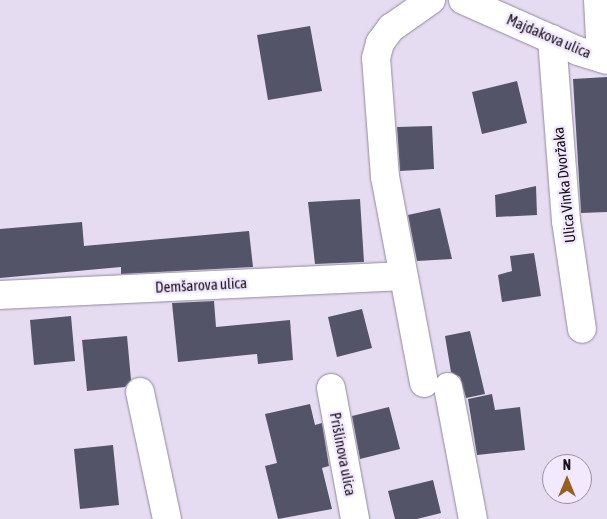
<!DOCTYPE html>
<html>
<head>
<meta charset="utf-8">
<style>
	body { margin:0 }
	#map { position:relative; width:607px; height:519px; overflow:hidden; background:#e6dcf2; font-family:"Asap Condensed",sans-serif }
	div>[style] { position:absolute }
	[style*='--x'] { left:calc(var(--x)*1px); top:calc(var(--y)*1px); width:calc(var(--w)*1px); rotate:calc(var(--a)*1deg) }
	.building>* { inset:0; background:#545468 }
	.roads { filter:drop-shadow(0 0 1px #92899d) drop-shadow(0 0 1px #92899d) }
	.minor>* { height:28px; margin:-14px; padding:0 14px; transform-origin:14px; border-radius:14px; background:#fff }
	span { translate:-50% -50%; white-space:nowrap; text-align:center; line-height:1.15; -webkit-text-stroke:5px #f3e9ff; paint-order:stroke }
	.street-label { font-size:15px; color:#141018 }
	.north { position:absolute; left:542px; top:454px; width:50px; height:50px; box-sizing:border-box; background:#f3e9ff; border:1px solid #9a92a3; border-radius:50%; rotate:0deg; font-size:14px; font-weight:700; line-height:20px; text-align:center; color:#141018 }
	.north::after { content:''; display:block; margin:auto; width:18px; height:22px; background:#995f1e; clip-path:polygon(50% 0,100% 100%,50% 72%,0 100%) }
</style>
</head>
<body>
<div id="map">
	<div class="building">
		<i style="clip-path:polygon(310px 26px,322px 91px,268px 100px,257px 35px)"></i>
		<i style="clip-path:polygon(607px 77px,607px 212px,581px 213px,573px 79px)"></i>
		<i style="clip-path:polygon(517px 81px,527px 123px,482px 134px,472px 92px)"></i>
		<i style="clip-path:polygon(432px 126px,434px 169px,400px 171px,397px 127px)"></i>
		<i style="clip-path:polygon(536px 186px,537px 215px,496px 217px,495px 195px)"></i>
		<i style="clip-path:polygon(360px 199px,364px 262px,315px 264px,308px 202px)"></i>
		<i style="clip-path:polygon(440px 208px,452px 259px,417px 261px,408px 215px)"></i>
		<i style="clip-path:polygon(82px 222px,84px 246px,249px 231px,253px 267px,121px 274px,121px 267px,0 278px,0 229px)"></i>
		<i style="clip-path:polygon(534px 253px,541px 296px,502px 302px,498px 275px,512px 271px,510px 256px)"></i>
		<i style="clip-path:polygon(214px 301px,216px 327px,290px 320px,293px 360px,258px 364px,257px 354px,178px 362px,172px 303px)"></i>
		<i style="clip-path:polygon(362px 309px,372px 348px,337px 357px,328px 317px)"></i>
		<i style="clip-path:polygon(71px 316px,75px 361px,34px 365px,30px 320px)"></i>
		<i style="clip-path:polygon(470px 331px,485px 394px,466px 398px,460px 377px,451px 372px,445px 336px)"></i>
		<i style="clip-path:polygon(127px 336px,131px 380px,125px 387px,87px 391px,82px 340px)"></i>
		<i style="clip-path:polygon(492px 394px,495px 410px,520px 407px,525px 450px,477px 455px,468px 399px)"></i>
		<i style="clip-path:polygon(310px 404px,315px 425px,322px 423px,329px 466px,322px 468px,332px 509px,278px 519px,265px 466px,277px 463px,265px 414px)"></i>
		<i style="clip-path:polygon(389px 407px,400px 449px,360px 459px,352px 416px)"></i>
		<i style="clip-path:polygon(113px 445px,119px 505px,80px 509px,74px 449px)"></i>
		<i style="clip-path:polygon(433px 480px,441px 513px,417px 519px,395px 519px,388px 491px)"></i>
	</div>
	<div class="roads">
		<div class="minor">
			<i style="--x:463;--y:0;--w:126;--a:23.9"></i>
			<i style="--x:578;--y:51;--w:30;--a:17"></i>
			<i style="--x:598;--y:0;--w:58;--a:87"></i>
			<i style="--x:552;--y:39;--w:183;--a:85.6"></i>
			<i style="--x:566;--y:221;--w:109;--a:81.6"></i>
			<i style="--x:0;--y:295;--w:402;--a:-2.7"></i>
			<i style="--x:424;--y:383;--w:210;--a:-100.7"></i>
			<i style="--x:385;--y:177;--w:119;--a:-94.3"></i>
			<i style="--x:376;--y:58;--w:16;--a:-75"></i>
			<i style="--x:380;--y:43;--w:19;--a:-54"></i>
			<i style="--x:391;--y:28;--w:49;--a:-35"></i>
			<i style="--x:448;--y:387;--w:134;--a:79.3"></i>
			<i style="--x:331;--y:388;--w:133;--a:79.6"></i>
			<i style="--x:140;--y:392;--w:130;--a:78"></i>
		</div>
	</div>
	<div class="street-label">
		<span style="left:549px;top:36px;rotate:23deg">Majdakova ulica</span>
		<span style="left:564px;top:185px;rotate:-96deg">Ulica Vinka Dvoržaka</span>
		<span style="left:201px;top:285px;rotate:-3deg">Demšarova ulica</span>
		<span style="left:343px;top:454px;rotate:79deg">Prišlinova ulica</span>
	</div>
	<div class="north">N</div>
</div>
</body>
</html>
